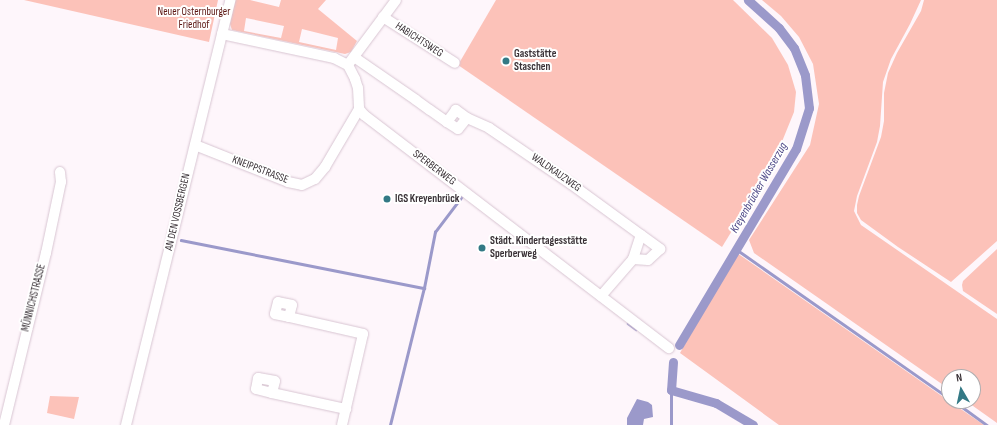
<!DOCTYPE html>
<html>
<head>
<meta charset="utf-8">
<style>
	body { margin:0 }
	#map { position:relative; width:997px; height:425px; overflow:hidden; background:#fef6fb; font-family:"Sofia Sans Condensed",sans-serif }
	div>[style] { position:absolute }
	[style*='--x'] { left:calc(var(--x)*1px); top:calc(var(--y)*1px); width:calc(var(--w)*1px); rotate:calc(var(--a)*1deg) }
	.green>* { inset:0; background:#fcc2b9 }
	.water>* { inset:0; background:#9b99ca }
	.stream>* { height:2.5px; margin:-1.25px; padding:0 1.25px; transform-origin:1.25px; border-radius:1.25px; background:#9b99ca }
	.canal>* { height:9px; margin:-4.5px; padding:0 4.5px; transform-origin:4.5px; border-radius:4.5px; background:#9b99ca }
	.roads { filter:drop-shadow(0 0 1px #d8c5d2) drop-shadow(0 0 1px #d8c5d2) }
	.street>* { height:10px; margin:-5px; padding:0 5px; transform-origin:5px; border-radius:5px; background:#fff }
	.dots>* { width:11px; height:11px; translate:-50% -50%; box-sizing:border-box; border:2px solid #fff; border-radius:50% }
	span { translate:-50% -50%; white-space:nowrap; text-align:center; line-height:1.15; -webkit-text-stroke:4px #fff; paint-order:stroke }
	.park-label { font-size:11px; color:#5c1713 }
	.street-label { font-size:11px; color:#393136 }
	.poi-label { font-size:11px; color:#393136; font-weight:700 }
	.left { translate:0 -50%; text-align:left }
	.water-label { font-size:12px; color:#4e4887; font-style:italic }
	.north { position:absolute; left:941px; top:369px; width:40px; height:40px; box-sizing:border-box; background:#fff; border:1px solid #b0adaf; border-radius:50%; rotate:351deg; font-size:11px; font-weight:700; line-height:16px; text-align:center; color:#393136 }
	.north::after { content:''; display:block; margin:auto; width:14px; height:18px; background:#337985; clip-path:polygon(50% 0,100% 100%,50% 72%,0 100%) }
</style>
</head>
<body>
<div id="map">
	<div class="green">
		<i style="clip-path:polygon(24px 0,218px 0,209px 42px)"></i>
		<i style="clip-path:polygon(evenodd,235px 0,250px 0,279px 7px,281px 0,326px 0,318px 9px,357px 41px,351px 52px,345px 54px,232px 30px,230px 24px,235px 0,246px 18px,284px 26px,281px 38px,244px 31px,246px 18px,235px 0,302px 29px,338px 38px,336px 50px,299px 42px,302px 29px)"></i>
		<i style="clip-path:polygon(496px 0,733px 0,772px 38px,788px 65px,796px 92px,794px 112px,781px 144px,754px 195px,722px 247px,458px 65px)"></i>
		<i style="clip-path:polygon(762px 0,921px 0,910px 24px,891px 59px,883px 82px,880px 126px,877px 142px,857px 196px,854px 211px,861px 225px,997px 319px,997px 423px,966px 401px,973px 401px,973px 377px,949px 377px,949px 389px,754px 253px,749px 240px,810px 145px,819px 104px,813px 64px,799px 37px,781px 16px)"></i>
		<i style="clip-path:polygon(924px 0,997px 0,997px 241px,951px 282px,898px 247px,861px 220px,857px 213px,857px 205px,859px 196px,881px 137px,884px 121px,884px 93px,888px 73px,897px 53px,921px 11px)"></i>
		<i style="clip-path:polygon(997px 249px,997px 314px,963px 291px,962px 285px,963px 281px)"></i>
		<i style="clip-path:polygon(737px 253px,949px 401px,984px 425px,779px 425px,680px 353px)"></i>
		<i style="clip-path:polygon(50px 396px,79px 397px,74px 419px,47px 413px)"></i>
	</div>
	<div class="water">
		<i style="clip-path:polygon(637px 399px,648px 402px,652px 405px,653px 417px,644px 419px,643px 425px,627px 425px,627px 418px)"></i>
	</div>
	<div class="stream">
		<i style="--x:181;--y:240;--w:248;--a:11.2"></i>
		<i style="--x:424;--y:288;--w:57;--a:-78.9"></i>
		<i style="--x:435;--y:232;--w:46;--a:-52.9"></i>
		<i style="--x:736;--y:249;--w:260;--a:35"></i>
		<i style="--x:628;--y:323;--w:10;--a:37"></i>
		<i style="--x:954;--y:401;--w:41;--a:36"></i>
		<i style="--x:390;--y:425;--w:141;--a:-76.1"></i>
		<i style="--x:671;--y:425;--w:35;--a:-90"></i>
	</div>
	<div class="canal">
		<i style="--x:679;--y:345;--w:228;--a:-59.2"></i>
		<i style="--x:796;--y:149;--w:43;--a:-72.4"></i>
		<i style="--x:809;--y:108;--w:33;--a:-97"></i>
		<i style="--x:805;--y:75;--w:29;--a:-112"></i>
		<i style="--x:794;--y:48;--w:25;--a:-127"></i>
		<i style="--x:779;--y:28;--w:42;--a:-137.9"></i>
		<i style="--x:673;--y:362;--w:28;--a:94"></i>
		<i style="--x:671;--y:390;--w:47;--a:16.1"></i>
		<i style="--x:716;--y:403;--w:43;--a:30.7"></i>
	</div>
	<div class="roads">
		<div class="street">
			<i style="--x:383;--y:17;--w:85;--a:32.6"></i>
			<i style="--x:222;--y:34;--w:115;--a:12.1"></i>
			<i style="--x:334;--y:58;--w:16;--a:27"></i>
			<i style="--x:348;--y:65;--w:16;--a:63"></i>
			<i style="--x:355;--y:79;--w:9;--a:72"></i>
			<i style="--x:358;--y:88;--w:21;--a:87"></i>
			<i style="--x:359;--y:109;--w:8;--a:50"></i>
			<i style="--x:364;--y:115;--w:384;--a:37.4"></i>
			<i style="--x:354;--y:57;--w:75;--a:34.7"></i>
			<i style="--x:416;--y:100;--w:17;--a:36"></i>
			<i style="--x:430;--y:110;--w:21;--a:35"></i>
			<i style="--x:447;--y:122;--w:13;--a:32"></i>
			<i style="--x:458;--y:129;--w:14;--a:-51"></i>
			<i style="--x:467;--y:118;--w:14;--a:-144"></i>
			<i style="--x:456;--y:110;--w:15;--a:127"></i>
			<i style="--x:350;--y:62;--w:77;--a:-53.4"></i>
			<i style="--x:467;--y:118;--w:24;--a:24"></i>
			<i style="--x:489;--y:128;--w:99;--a:34.3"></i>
			<i style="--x:571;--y:184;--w:87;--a:36.1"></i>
			<i style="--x:195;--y:145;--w:100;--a:21.7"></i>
			<i style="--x:288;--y:182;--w:14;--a:12"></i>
			<i style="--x:302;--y:185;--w:14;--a:-25"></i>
			<i style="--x:315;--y:179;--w:16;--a:-50"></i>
			<i style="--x:325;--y:167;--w:67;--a:-59.6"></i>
			<i style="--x:601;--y:296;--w:49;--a:-49.1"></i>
			<i style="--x:633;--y:259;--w:25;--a:-72"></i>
			<i style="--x:641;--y:235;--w:24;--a:36"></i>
			<i style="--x:660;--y:249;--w:16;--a:137"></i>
			<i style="--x:648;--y:260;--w:15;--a:-176"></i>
			<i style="--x:289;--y:317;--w:12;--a:-76"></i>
			<i style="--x:292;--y:305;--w:14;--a:-168"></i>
			<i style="--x:278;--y:302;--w:12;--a:104"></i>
			<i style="--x:275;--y:314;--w:14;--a:12"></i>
			<i style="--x:289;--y:317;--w:76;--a:12.9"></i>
			<i style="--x:363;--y:334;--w:93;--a:103"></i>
			<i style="--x:272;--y:393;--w:12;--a:-76"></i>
			<i style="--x:275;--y:381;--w:17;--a:-170"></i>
			<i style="--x:258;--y:378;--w:11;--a:100"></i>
			<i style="--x:256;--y:389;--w:16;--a:14"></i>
			<i style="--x:272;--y:393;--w:76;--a:12.2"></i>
			<i style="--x:4;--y:425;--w:177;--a:-76.3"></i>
			<i style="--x:46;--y:253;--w:73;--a:-78.1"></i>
			<i style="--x:61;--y:182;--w:10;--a:-96"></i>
			<i style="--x:126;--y:425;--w:438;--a:-76.2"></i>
		</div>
	</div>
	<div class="dots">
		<i style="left:506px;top:61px;background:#337985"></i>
		<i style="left:387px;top:199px;background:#337985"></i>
		<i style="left:482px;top:248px;background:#337985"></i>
	</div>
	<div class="park-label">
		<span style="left:194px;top:19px">Neuer Osternburger<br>Friedhof</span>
	</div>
	<div class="street-label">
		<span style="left:419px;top:40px;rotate:33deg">HABICHTSWEG</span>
		<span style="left:434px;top:168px;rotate:37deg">SPERBERWEG</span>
		<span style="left:260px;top:170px;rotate:21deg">KNEIPPSTRASSE</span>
		<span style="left:556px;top:173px;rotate:35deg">WALDKAUZWEG</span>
		<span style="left:178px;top:212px;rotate:-77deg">AN DEN VOSSBERGEN</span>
		<span style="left:34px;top:298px;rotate:-76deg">MÜNNICHSTRASSE</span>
	</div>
	<div class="poi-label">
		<span class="left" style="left:514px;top:61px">Gaststätte<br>Staschen</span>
		<span class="left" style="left:395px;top:199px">IGS Kreyenbrück</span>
		<span class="left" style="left:490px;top:248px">Städt. Kindertagesstätte<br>Sperberweg</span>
	</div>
	<div class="water-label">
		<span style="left:759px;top:188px;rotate:-60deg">Kreyenbrücker Wasserzug</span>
	</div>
	<div class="north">N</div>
</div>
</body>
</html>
